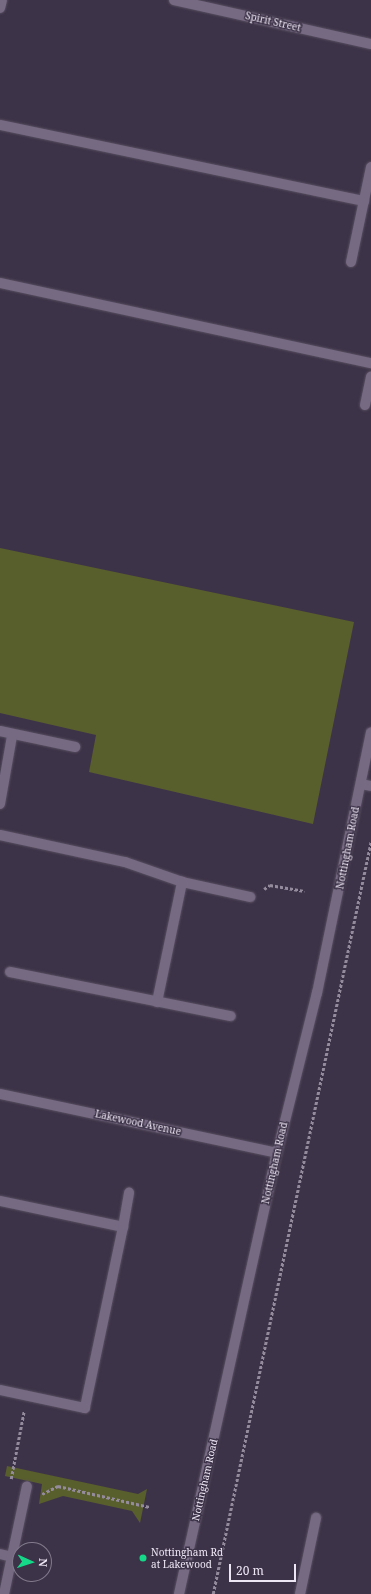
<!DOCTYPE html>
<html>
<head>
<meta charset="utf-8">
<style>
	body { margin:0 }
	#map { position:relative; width:371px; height:1594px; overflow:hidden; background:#3d3348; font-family:"Noto Serif",serif }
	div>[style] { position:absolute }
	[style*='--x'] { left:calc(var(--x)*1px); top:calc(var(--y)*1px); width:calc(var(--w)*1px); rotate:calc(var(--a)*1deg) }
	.green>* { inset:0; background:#595e2d }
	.path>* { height:2.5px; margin-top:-1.25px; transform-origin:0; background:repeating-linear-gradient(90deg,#948c9d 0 3px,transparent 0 5px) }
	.roads { filter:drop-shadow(0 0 1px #584f61) drop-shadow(0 0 1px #584f61) }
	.minor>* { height:10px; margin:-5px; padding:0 5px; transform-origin:5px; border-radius:5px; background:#766a83 }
	.dots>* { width:11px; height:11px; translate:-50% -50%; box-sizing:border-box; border:2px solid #3d3348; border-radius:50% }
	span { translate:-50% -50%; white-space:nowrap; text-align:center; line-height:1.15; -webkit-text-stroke:3px #3d3348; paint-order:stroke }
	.street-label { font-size:10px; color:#ede6f4 }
	.poi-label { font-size:10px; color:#ede6f4 }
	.left { translate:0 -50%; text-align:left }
	.north { position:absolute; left:12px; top:1542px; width:40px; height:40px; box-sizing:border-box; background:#3d3348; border:1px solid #837b8d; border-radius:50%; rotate:93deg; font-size:11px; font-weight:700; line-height:16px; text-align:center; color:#ede6f4 }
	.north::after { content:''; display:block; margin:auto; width:14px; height:18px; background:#15d989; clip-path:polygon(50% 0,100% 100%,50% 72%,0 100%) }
	.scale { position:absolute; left:229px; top:1564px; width:67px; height:18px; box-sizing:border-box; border:2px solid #ede6f4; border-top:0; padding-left:5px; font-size:12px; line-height:14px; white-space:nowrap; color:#ede6f4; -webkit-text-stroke:3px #3d3348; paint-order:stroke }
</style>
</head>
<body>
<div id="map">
	<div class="green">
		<i style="clip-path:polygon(0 548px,354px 622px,313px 824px,89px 772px,96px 735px,0 713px)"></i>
		<i style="clip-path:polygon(7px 1466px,138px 1494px,147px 1489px,140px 1523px,132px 1511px,63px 1496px,39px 1504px,42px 1484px,5px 1476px)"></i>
	</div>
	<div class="path">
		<i style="--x:264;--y:889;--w:7;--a:-34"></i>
		<i style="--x:270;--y:885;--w:35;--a:10"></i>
		<i style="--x:11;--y:1479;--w:69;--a:-79.2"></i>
		<i style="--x:42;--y:1494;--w:18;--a:-27"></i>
		<i style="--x:58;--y:1486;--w:94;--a:12.9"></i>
		<i style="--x:213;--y:1594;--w:769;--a:-78.15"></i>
	</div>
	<div class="roads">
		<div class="minor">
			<i style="--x:174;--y:0;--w:202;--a:12.6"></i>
			<i style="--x:0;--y:8;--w:8;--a:-76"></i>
			<i style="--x:0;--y:125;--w:372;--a:11.8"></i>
			<i style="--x:351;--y:262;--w:97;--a:-78.1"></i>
			<i style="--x:0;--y:283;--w:380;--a:12.2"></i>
			<i style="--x:365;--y:405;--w:29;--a:-78"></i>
			<i style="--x:0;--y:731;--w:77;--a:12"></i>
			<i style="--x:361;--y:784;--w:10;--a:11"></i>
			<i style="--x:0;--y:804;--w:69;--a:-80"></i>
			<i style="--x:0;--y:835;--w:128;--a:12.2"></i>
			<i style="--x:125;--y:862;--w:60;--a:19.3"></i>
			<i style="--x:182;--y:882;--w:70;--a:12.4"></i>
			<i style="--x:10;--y:972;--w:225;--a:11.3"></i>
			<i style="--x:157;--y:1002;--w:123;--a:-78.2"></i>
			<i style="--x:0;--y:1094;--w:283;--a:12"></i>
			<i style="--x:0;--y:1201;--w:126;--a:11.9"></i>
			<i style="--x:123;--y:1227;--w:185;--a:101.9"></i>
			<i style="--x:85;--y:1408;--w:87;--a:-168"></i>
			<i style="--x:123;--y:1227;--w:35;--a:-80"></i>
			<i style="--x:0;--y:1554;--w:12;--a:14"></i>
			<i style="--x:4;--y:1594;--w:110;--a:-78"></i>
			<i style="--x:179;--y:1594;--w:452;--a:-77.5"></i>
			<i style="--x:277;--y:1153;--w:165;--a:-76"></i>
			<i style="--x:317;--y:993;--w:266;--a:-78.3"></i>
			<i style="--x:300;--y:1594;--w:78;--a:-78.1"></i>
		</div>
	</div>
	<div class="dots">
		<i style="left:143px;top:1558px;background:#15d989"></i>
	</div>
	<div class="street-label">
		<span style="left:273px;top:22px;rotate:13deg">Spirit Street</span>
		<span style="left:348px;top:848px;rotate:-79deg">Nottingham Road</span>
		<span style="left:138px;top:1123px;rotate:12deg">Lakewood Avenue</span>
		<span style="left:275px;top:1163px;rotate:-77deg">Nottingham Road</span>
		<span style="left:205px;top:1480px;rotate:-77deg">Nottingham Road</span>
	</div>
	<div class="poi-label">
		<span class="left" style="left:151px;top:1558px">Nottingham Rd<br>at Lakewood</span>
	</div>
	<div class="north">N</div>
	<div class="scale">20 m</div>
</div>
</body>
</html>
